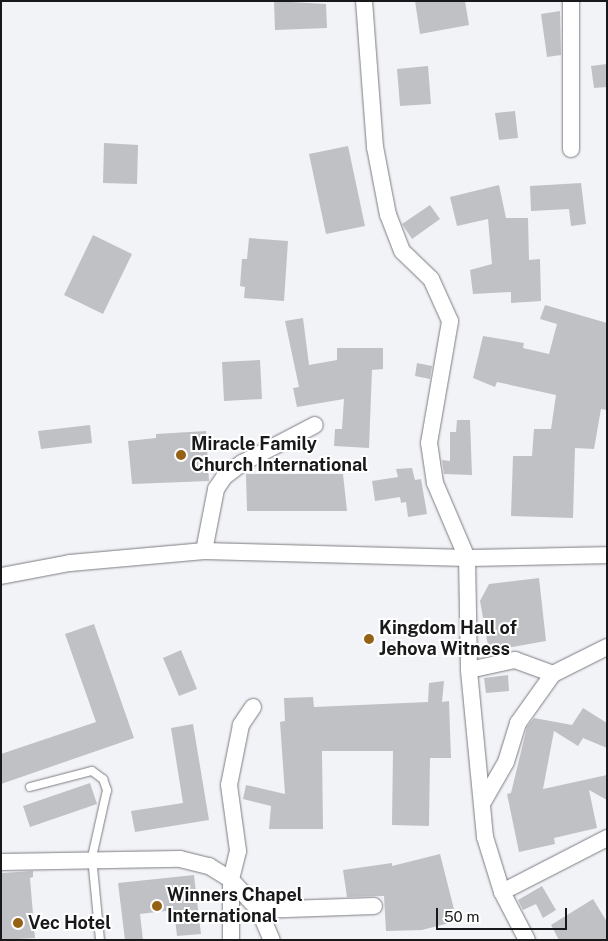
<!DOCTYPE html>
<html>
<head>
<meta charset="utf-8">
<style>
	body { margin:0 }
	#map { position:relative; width:608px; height:941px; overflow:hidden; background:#f2f3f7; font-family:"Public Sans",sans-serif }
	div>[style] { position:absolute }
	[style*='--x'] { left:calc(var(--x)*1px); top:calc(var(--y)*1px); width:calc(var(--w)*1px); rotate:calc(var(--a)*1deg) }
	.building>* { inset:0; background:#c0c1c5 }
	.roads { filter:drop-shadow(0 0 1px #7b7c80) drop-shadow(0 0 1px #7b7c80) }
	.service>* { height:8px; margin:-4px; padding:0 4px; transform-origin:4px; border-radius:4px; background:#fff }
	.minor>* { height:16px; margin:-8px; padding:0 8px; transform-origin:8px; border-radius:8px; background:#fff }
	.dots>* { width:14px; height:14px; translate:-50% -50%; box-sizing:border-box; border:2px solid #fff; border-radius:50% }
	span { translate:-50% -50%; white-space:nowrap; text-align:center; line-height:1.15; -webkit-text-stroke:4px #fff; paint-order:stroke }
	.poi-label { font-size:18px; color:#19191b; font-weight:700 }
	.left { translate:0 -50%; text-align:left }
	.frame { position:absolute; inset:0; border:2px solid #19191b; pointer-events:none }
	.scale { position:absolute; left:436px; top:908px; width:131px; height:22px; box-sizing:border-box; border:2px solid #19191b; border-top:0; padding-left:6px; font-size:15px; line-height:18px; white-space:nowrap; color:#19191b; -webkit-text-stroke:4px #fff; paint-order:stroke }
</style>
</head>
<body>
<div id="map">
	<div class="building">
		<i style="clip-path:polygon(274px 1px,326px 4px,327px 28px,275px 30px)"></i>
		<i style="clip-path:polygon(415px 1px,465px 1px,469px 25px,420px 34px)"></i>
		<i style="clip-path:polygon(560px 11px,561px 55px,547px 57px,541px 14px)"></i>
		<i style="clip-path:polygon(607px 64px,607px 87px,594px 88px,591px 66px)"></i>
		<i style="clip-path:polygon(428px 66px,431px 104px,400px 106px,397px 69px)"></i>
		<i style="clip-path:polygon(515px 111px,518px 138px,499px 140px,495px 113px)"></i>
		<i style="clip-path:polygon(104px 143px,138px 145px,137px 184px,103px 183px)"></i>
		<i style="clip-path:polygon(348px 146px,365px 226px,326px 234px,309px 154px)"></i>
		<i style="clip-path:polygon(581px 183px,586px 224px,571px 226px,569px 209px,531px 211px,530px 186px)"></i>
		<i style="clip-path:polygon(499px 185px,506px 218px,528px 218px,529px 260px,540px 259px,541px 301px,511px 303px,511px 292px,473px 294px,470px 270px,492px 264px,488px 219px,457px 226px,450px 197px)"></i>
		<i style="clip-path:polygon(430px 205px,440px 219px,412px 239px,402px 224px)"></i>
		<i style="clip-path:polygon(93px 235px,132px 254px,103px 314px,64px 295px)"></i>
		<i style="clip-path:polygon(249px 238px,288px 241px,284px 301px,244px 298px,245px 287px,240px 286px,242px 259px,247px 259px)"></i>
		<i style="clip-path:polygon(545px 305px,607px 323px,607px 410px,601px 409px,594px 449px,575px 448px,573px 518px,511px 516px,513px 456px,532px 456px,534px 429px,551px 429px,556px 395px,497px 382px,495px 387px,473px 378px,483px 336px,524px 343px,523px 348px,549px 354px,557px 324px,540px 319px)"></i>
		<i style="clip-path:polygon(303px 318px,309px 365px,337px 360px,337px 348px,383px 348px,383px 369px,372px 370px,369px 448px,334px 446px,335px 429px,342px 429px,344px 399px,297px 407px,293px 388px,299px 387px,285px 321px)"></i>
		<i style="clip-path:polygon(260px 360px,262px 399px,224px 401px,222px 362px)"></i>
		<i style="clip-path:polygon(417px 363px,432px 366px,430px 379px,415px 376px)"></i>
		<i style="clip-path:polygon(457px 420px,470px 420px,472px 475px,444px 474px,442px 460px,450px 461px,450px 432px,456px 432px)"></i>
		<i style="clip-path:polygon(90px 425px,92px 443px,41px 449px,38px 431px)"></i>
		<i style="clip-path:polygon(206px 431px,209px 481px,132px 484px,128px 441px,156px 438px,156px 434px)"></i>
		<i style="clip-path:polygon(412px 468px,415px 480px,421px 479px,427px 514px,408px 517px,406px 502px,401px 503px,400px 497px,375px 501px,372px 481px,398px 477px,396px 469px)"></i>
		<i style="clip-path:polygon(246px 474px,343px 474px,347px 511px,247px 511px)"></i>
		<i style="clip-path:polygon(539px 578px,546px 641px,489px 651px,480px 601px,489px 584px)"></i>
		<i style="clip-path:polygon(94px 624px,134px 738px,1px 784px,1px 754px,96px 722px,65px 634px)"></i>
		<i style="clip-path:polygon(181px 650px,197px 689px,179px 696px,163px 658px)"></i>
		<i style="clip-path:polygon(508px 675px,509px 691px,486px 693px,484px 678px)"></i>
		<i style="clip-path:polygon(444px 681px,442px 702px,449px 701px,451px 758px,430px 758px,429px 826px,392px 825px,393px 751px,322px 751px,323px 829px,269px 829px,271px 806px,243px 799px,246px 785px,285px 794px,280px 722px,285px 721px,284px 698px,313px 697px,314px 707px,428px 702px,429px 683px)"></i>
		<i style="clip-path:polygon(583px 708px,607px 723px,607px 748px,583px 738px,578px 746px,554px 731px,543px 789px,607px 775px,607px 800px,589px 790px,597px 828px,554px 838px,555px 844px,519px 852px,507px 794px,511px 793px,527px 727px,534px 718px,572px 725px)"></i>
		<i style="clip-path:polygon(193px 724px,209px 820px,135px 832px,131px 811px,183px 803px,171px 728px)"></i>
		<i style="clip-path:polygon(90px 783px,97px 804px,30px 827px,23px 806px)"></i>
		<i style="clip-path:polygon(440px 854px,457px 921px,422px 930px,386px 931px,384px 896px,347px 897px,343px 870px,392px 863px,392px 866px)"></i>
		<i style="clip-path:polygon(33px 871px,33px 877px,30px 878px,35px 938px,1px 940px,2px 873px)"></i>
		<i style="clip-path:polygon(194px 875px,201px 934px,177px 936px,174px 910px,140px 914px,143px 940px,125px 940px,118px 883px)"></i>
		<i style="clip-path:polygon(542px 886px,556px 910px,543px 918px,536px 904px,523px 910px,518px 900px)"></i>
		<i style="clip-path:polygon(593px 899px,607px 922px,607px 940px,559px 940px,551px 925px)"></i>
	</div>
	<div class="roads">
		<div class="service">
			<i style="--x:30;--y:787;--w:64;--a:-14.5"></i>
			<i style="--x:92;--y:771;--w:14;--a:36"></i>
			<i style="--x:103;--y:779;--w:12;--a:70"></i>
			<i style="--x:107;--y:790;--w:69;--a:102.6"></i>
			<i style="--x:92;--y:857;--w:83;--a:84.5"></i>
		</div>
		<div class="minor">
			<i style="--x:571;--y:149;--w:148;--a:-90"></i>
			<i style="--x:204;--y:551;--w:63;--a:-79"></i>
			<i style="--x:216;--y:489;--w:14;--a:-56"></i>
			<i style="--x:224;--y:477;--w:23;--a:-38"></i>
			<i style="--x:242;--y:463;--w:82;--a:-27.5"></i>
			<i style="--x:1;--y:576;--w:70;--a:-10.7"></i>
			<i style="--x:70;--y:563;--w:135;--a:-5.1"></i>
			<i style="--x:204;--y:551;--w:263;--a:1.5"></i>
			<i style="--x:467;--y:558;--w:82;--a:-113.1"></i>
			<i style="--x:435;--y:483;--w:40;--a:-98.5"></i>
			<i style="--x:429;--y:443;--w:124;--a:-80.2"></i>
			<i style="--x:450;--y:321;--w:46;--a:-114.3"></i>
			<i style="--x:431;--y:279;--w:40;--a:-136"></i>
			<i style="--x:402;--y:251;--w:39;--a:-111"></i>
			<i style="--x:388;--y:215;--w:69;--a:-100.8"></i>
			<i style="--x:375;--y:147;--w:146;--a:-94.3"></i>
			<i style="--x:469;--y:670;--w:47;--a:-12.3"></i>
			<i style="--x:515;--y:660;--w:40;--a:20.2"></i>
			<i style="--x:553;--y:674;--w:60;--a:-26.6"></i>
			<i style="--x:253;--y:707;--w:22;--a:124"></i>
			<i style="--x:241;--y:725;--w:61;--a:101.3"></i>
			<i style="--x:229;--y:785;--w:67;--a:82.2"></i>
			<i style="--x:238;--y:851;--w:30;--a:104"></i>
			<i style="--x:231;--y:880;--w:41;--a:47"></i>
			<i style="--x:259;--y:910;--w:33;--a:67"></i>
			<i style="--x:483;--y:802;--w:46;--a:-60.1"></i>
			<i style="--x:506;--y:762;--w:41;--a:-72.9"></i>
			<i style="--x:518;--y:723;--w:60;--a:-54.5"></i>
			<i style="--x:1;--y:862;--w:179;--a:-1"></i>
			<i style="--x:180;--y:859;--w:30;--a:14"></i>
			<i style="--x:209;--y:866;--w:26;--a:32"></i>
			<i style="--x:231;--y:880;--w:60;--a:90"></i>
			<i style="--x:502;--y:892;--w:118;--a:-27.2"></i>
			<i style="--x:259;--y:910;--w:115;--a:-2"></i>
			<i style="--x:527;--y:940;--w:54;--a:-117.5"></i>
			<i style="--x:502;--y:892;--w:58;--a:-107.2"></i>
			<i style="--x:485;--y:837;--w:168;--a:-95.5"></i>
			<i style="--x:469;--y:670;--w:112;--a:-91"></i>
			<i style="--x:467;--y:558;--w:140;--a:-1.2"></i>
		</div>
	</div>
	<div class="dots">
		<i style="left:181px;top:455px;background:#956115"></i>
		<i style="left:369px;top:639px;background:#956115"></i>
		<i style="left:157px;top:906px;background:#956115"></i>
		<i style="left:18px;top:923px;background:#956115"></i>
	</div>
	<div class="poi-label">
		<span class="left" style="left:191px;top:455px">Miracle Family<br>Church International</span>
		<span class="left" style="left:379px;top:639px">Kingdom Hall of<br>Jehova Witness</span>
		<span class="left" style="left:167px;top:906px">Winners Chapel<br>International</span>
		<span class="left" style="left:28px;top:923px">Vec Hotel</span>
	</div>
	<div class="frame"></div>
	<div class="scale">50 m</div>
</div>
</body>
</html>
